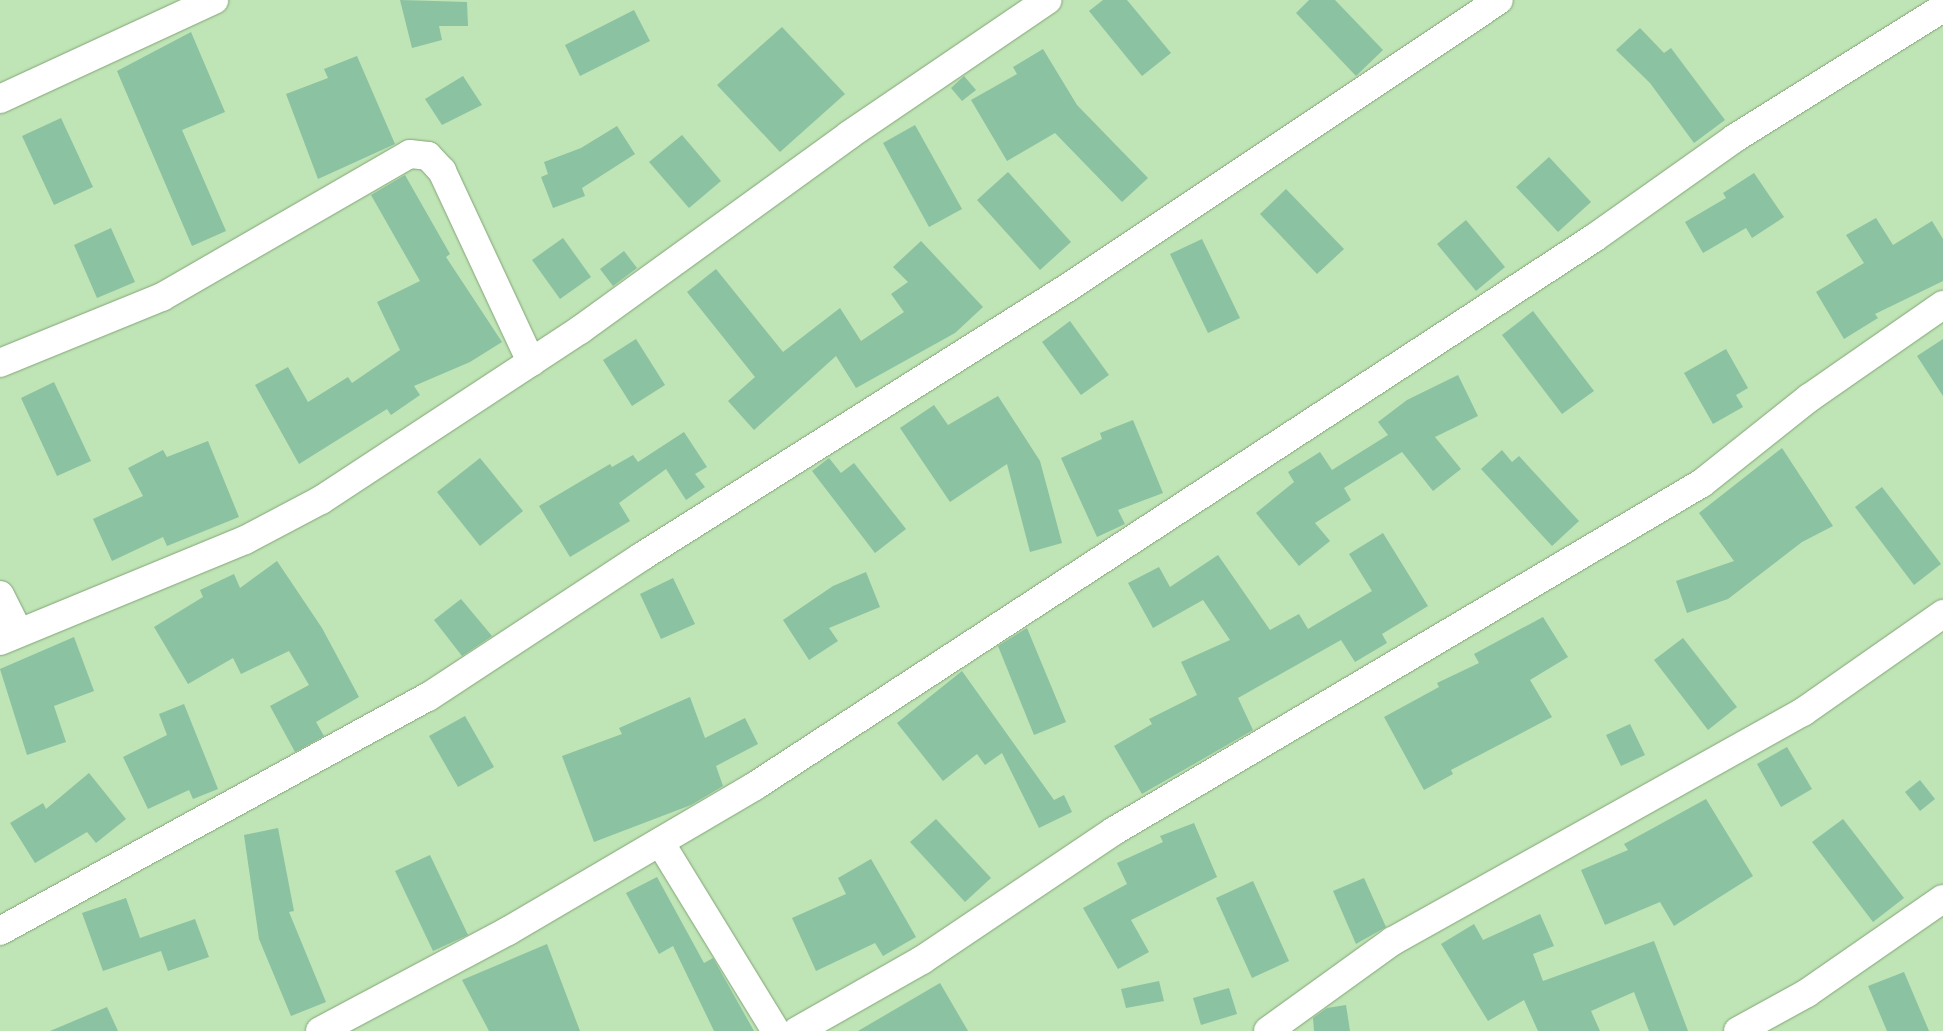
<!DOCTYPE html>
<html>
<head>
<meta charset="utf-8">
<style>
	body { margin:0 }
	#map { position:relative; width:1943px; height:1031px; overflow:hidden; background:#bfe4b5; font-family:"IBM Plex Serif",serif }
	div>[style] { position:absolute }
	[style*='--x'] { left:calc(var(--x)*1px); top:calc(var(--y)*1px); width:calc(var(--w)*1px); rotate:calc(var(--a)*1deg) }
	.building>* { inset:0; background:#8bc2a2 }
	.roads { filter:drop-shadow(0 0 1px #82a478) drop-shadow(0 0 1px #82a478) }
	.minor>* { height:28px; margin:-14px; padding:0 14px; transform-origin:14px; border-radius:14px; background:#fff }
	span { translate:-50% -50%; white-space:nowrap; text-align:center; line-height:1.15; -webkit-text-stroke:4px #ecffe7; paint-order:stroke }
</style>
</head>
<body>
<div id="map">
	<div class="building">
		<i style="clip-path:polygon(400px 0,467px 2px,468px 26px,439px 26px,442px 40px,412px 48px)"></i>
		<i style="clip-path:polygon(1103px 0,1127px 0,1171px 53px,1142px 76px,1089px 11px)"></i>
		<i style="clip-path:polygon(1309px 0,1335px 0,1383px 50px,1356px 76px,1296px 13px)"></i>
		<i style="clip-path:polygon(634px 10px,650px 41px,580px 76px,565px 45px)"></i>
		<i style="clip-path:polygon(782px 27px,845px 94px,780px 152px,717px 85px)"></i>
		<i style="clip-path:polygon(1640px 28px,1664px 53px,1671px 48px,1725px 120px,1694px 143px,1650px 83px,1616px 50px)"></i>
		<i style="clip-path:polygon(191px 32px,225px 112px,182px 130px,226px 231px,192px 246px,117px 71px)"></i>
		<i style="clip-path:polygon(1043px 49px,1077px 105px,1148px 178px,1122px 202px,1055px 133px,1007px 161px,971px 100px,1017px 74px,1013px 67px)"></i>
		<i style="clip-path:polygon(357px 56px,395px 144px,318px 179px,286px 94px,328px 78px,324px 69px)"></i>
		<i style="clip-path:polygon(463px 76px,482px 105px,442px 125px,425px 99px)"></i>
		<i style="clip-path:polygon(964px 76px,976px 90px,962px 101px,951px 88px)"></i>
		<i style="clip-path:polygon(61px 118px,93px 187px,54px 205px,22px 136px)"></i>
		<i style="clip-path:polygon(915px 125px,962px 209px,929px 227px,883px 143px)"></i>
		<i style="clip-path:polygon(617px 126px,635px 154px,582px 188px,585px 196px,553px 208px,541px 177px,548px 174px,544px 162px,581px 148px)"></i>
		<i style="clip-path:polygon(682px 135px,721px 181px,689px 208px,649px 162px)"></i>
		<i style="clip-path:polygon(1549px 157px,1591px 202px,1558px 232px,1516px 187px)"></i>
		<i style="clip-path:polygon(1008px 172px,1071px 242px,1040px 270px,977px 200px)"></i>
		<i style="clip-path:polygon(1754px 173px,1784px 217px,1752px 238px,1746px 228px,1703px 253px,1685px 222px,1726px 198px,1723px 193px)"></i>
		<i style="clip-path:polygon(405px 175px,450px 254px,446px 257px,502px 342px,470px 362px,414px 386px,420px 395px,391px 415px,387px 409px,299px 464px,255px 385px,288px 367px,308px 402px,348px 377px,352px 383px,400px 350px,377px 302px,420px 281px,371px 195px)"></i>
		<i style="clip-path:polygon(1286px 189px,1344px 249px,1317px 274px,1260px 214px)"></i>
		<i style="clip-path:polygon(1876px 218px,1893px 245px,1932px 221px,1943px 239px,1943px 281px,1875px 314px,1878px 318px,1844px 339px,1816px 292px,1864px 263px,1846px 235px)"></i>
		<i style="clip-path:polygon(1466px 220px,1505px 267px,1476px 291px,1437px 244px)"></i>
		<i style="clip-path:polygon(111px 228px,135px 282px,97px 298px,74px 245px)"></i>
		<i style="clip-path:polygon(563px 238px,591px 277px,560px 299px,532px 260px)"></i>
		<i style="clip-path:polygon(1202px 239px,1240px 318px,1208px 333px,1170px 254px)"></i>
		<i style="clip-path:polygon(921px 241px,983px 307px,955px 333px,856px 388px,836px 356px,754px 430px,728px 401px,755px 377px,687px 292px,716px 269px,783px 352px,840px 308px,861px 341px,904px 312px,891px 294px,908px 282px,893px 267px)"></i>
		<i style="clip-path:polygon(624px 251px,637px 268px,613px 286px,600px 269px)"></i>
		<i style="clip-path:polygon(1533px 311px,1594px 391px,1562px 414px,1502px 335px)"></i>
		<i style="clip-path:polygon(1070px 321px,1109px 375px,1081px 395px,1042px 342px)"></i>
		<i style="clip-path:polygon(636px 339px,665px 385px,632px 406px,603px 360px)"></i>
		<i style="clip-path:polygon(1943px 339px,1943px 396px,1917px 356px)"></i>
		<i style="clip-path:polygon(1726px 349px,1748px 388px,1736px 395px,1743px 407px,1713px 424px,1684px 373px)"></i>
		<i style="clip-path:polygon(1458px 375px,1478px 416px,1435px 437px,1461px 469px,1433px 491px,1402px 452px,1344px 488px,1351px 500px,1315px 523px,1330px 541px,1299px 566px,1256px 513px,1294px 482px,1288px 472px,1320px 452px,1332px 470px,1388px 435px,1378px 422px,1407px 400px)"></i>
		<i style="clip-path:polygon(54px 382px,91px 461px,57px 476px,21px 398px)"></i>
		<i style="clip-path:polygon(998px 396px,1040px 461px,1062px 543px,1030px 552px,1007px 464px,950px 502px,900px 428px,934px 405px,948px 425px)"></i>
		<i style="clip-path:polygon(1133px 420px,1163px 493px,1118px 510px,1125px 524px,1097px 537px,1061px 458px,1102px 439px,1100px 433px)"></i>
		<i style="clip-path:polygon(684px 432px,707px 467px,695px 474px,705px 487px,686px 500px,666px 469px,619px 503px,630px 521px,570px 557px,539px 506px,610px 464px,612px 467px,633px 455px,638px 462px)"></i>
		<i style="clip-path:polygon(208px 441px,239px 517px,167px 546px,163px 537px,112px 561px,93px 519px,143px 496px,128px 468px,163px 450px,167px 457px)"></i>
		<i style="clip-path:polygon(1782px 448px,1833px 526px,1802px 542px,1728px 599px,1687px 613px,1676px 581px,1734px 561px,1699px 513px)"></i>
		<i style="clip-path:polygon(1502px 450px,1512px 462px,1519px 456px,1579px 521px,1552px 546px,1481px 469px)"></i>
		<i style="clip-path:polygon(480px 458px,523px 511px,480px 546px,437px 492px)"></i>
		<i style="clip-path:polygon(829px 458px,841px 473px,854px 463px,906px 529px,875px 553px,812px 471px)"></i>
		<i style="clip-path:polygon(1882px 487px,1941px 564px,1914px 585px,1855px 507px)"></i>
		<i style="clip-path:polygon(1383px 533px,1428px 606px,1382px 634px,1387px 643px,1355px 662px,1341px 640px,1238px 698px,1253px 730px,1142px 794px,1114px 746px,1152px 724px,1149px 719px,1197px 695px,1181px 662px,1230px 640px,1203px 600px,1153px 628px,1128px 583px,1159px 567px,1170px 587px,1218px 555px,1270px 630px,1299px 614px,1308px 629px,1372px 591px,1349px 554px)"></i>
		<i style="clip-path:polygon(277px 561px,322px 628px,359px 697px,316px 722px,324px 736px,295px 752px,270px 706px,309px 685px,289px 651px,241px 674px,233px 658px,188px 684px,154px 627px,203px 597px,200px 590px,234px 574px,240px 588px)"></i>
		<i style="clip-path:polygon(866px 572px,880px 607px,829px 628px,838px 641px,809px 660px,783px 620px,833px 586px)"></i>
		<i style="clip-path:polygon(673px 578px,695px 624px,661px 639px,640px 594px)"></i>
		<i style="clip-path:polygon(461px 599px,492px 636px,462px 656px,434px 620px)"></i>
		<i style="clip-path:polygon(1543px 617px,1568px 657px,1530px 680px,1552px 717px,1451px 770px,1453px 774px,1424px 790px,1384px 717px,1439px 687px,1437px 683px,1479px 663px,1474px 654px)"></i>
		<i style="clip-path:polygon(1027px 628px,1066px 722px,1034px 735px,998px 646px)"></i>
		<i style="clip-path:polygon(74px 637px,94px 691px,54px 706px,66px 742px,27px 755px,0 669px)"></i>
		<i style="clip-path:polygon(1683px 638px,1737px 707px,1708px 730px,1654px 660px)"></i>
		<i style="clip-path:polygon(962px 671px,1054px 800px,1064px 795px,1072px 812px,1039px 828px,1002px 753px,985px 765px,977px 754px,943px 781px,897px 723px)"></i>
		<i style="clip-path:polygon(690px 697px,705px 738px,745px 718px,758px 744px,716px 766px,723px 786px,691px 805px,594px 842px,562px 756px,622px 734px,619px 728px)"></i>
		<i style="clip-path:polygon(184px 704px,218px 789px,193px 799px,189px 790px,148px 809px,123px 757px,167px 735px,159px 714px)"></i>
		<i style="clip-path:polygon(465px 716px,494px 767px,458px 787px,429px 736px)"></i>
		<i style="clip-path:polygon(1630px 724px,1645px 755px,1621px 766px,1606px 735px)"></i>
		<i style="clip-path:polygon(1787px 747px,1812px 789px,1781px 807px,1757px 764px)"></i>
		<i style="clip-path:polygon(89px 773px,126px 819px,96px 843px,87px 832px,35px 863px,10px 823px,43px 803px,46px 809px)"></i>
		<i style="clip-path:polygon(1920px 780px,1935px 799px,1920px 811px,1905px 792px)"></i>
		<i style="clip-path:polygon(1706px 799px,1753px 876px,1674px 926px,1660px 902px,1605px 925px,1581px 870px,1628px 850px,1624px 844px)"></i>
		<i style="clip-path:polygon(936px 819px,991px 878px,965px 902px,910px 842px)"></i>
		<i style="clip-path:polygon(1843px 819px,1904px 898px,1873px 922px,1812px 842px)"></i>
		<i style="clip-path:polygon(1194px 823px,1217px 877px,1131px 920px,1149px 952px,1118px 969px,1083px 908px,1127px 884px,1117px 863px,1163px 842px,1160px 836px)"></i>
		<i style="clip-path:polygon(278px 828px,294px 911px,289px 912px,326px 1002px,291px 1016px,259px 939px,244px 835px)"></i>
		<i style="clip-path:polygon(430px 855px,468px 935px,433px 951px,395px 871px)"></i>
		<i style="clip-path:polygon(871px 859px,916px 937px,883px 956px,875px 943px,816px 971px,792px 918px,846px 894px,838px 878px)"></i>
		<i style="clip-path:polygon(657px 877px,704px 963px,713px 958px,754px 1031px,714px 1031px,673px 946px,659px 954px,626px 893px)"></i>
		<i style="clip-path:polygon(1364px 878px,1386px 927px,1356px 944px,1333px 891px)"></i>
		<i style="clip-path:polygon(1253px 881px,1289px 961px,1252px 978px,1216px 898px)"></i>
		<i style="clip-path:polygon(126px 898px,140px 938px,195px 919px,209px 957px,168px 971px,161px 951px,103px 971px,82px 913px)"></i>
		<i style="clip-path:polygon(1540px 914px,1554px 946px,1533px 954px,1543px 981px,1654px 941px,1688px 1031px,1649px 1031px,1634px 992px,1591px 1011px,1600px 1031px,1538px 1031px,1524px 1000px,1488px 1021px,1441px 944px,1474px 924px,1483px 940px)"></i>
		<i style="clip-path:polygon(547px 944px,580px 1031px,489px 1031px,462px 980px)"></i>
		<i style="clip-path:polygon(1904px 972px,1929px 1031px,1887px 1031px,1868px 986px)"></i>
		<i style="clip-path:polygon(1159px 981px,1164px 1001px,1126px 1008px,1121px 989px)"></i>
		<i style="clip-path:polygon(940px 983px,968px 1031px,858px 1031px)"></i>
		<i style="clip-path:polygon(1229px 988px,1237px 1014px,1201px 1025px,1193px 998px)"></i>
		<i style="clip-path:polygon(1346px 1005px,1350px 1031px,1314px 1031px,1313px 1018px,1327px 1008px)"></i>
		<i style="clip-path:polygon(107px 1007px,118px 1031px,50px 1031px)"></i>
	</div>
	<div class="roads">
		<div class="minor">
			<i style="--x:0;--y:99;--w:236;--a:-24.8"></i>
			<i style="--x:0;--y:363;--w:175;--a:-22.2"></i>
			<i style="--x:162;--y:297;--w:286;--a:-30"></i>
			<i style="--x:410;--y:154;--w:18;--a:6"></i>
			<i style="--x:428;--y:156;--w:21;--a:47"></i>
			<i style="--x:442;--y:171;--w:211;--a:65"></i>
			<i style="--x:0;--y:595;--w:42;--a:63.4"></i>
			<i style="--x:0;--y:641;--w:265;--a:-22.4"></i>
			<i style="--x:245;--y:540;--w:86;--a:-27.8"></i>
			<i style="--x:321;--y:500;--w:310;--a:-33.3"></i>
			<i style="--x:580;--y:330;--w:332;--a:-35.9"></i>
			<i style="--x:849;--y:135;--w:240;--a:-34.2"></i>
			<i style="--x:660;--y:842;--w:222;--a:58.5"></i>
			<i style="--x:0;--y:931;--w:488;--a:-28.7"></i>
			<i style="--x:428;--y:697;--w:255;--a:-33.3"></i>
			<i style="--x:641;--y:557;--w:510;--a:-32.26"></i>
			<i style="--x:1072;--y:285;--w:513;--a:-33.72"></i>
			<i style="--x:320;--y:1031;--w:213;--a:-28"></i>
			<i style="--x:508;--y:931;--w:286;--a:-30.4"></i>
			<i style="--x:755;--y:786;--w:1002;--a:-33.15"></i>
			<i style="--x:1594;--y:238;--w:173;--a:-35.3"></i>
			<i style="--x:1735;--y:138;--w:245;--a:-32"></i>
			<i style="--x:797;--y:1031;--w:144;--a:-29.6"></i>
			<i style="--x:922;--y:960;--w:231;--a:-33.9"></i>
			<i style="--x:1114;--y:831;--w:683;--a:-30.62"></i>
			<i style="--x:1702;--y:483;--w:137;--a:-38.5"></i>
			<i style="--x:1809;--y:398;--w:163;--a:-34.8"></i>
			<i style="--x:1268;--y:1031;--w:154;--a:-35.8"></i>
			<i style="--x:1393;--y:941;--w:470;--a:-29.2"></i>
			<i style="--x:1803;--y:712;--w:171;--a:-35"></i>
			<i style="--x:1738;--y:1031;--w:79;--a:-28.8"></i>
			<i style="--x:1807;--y:993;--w:165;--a:-34.7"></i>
		</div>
	</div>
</div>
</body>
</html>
